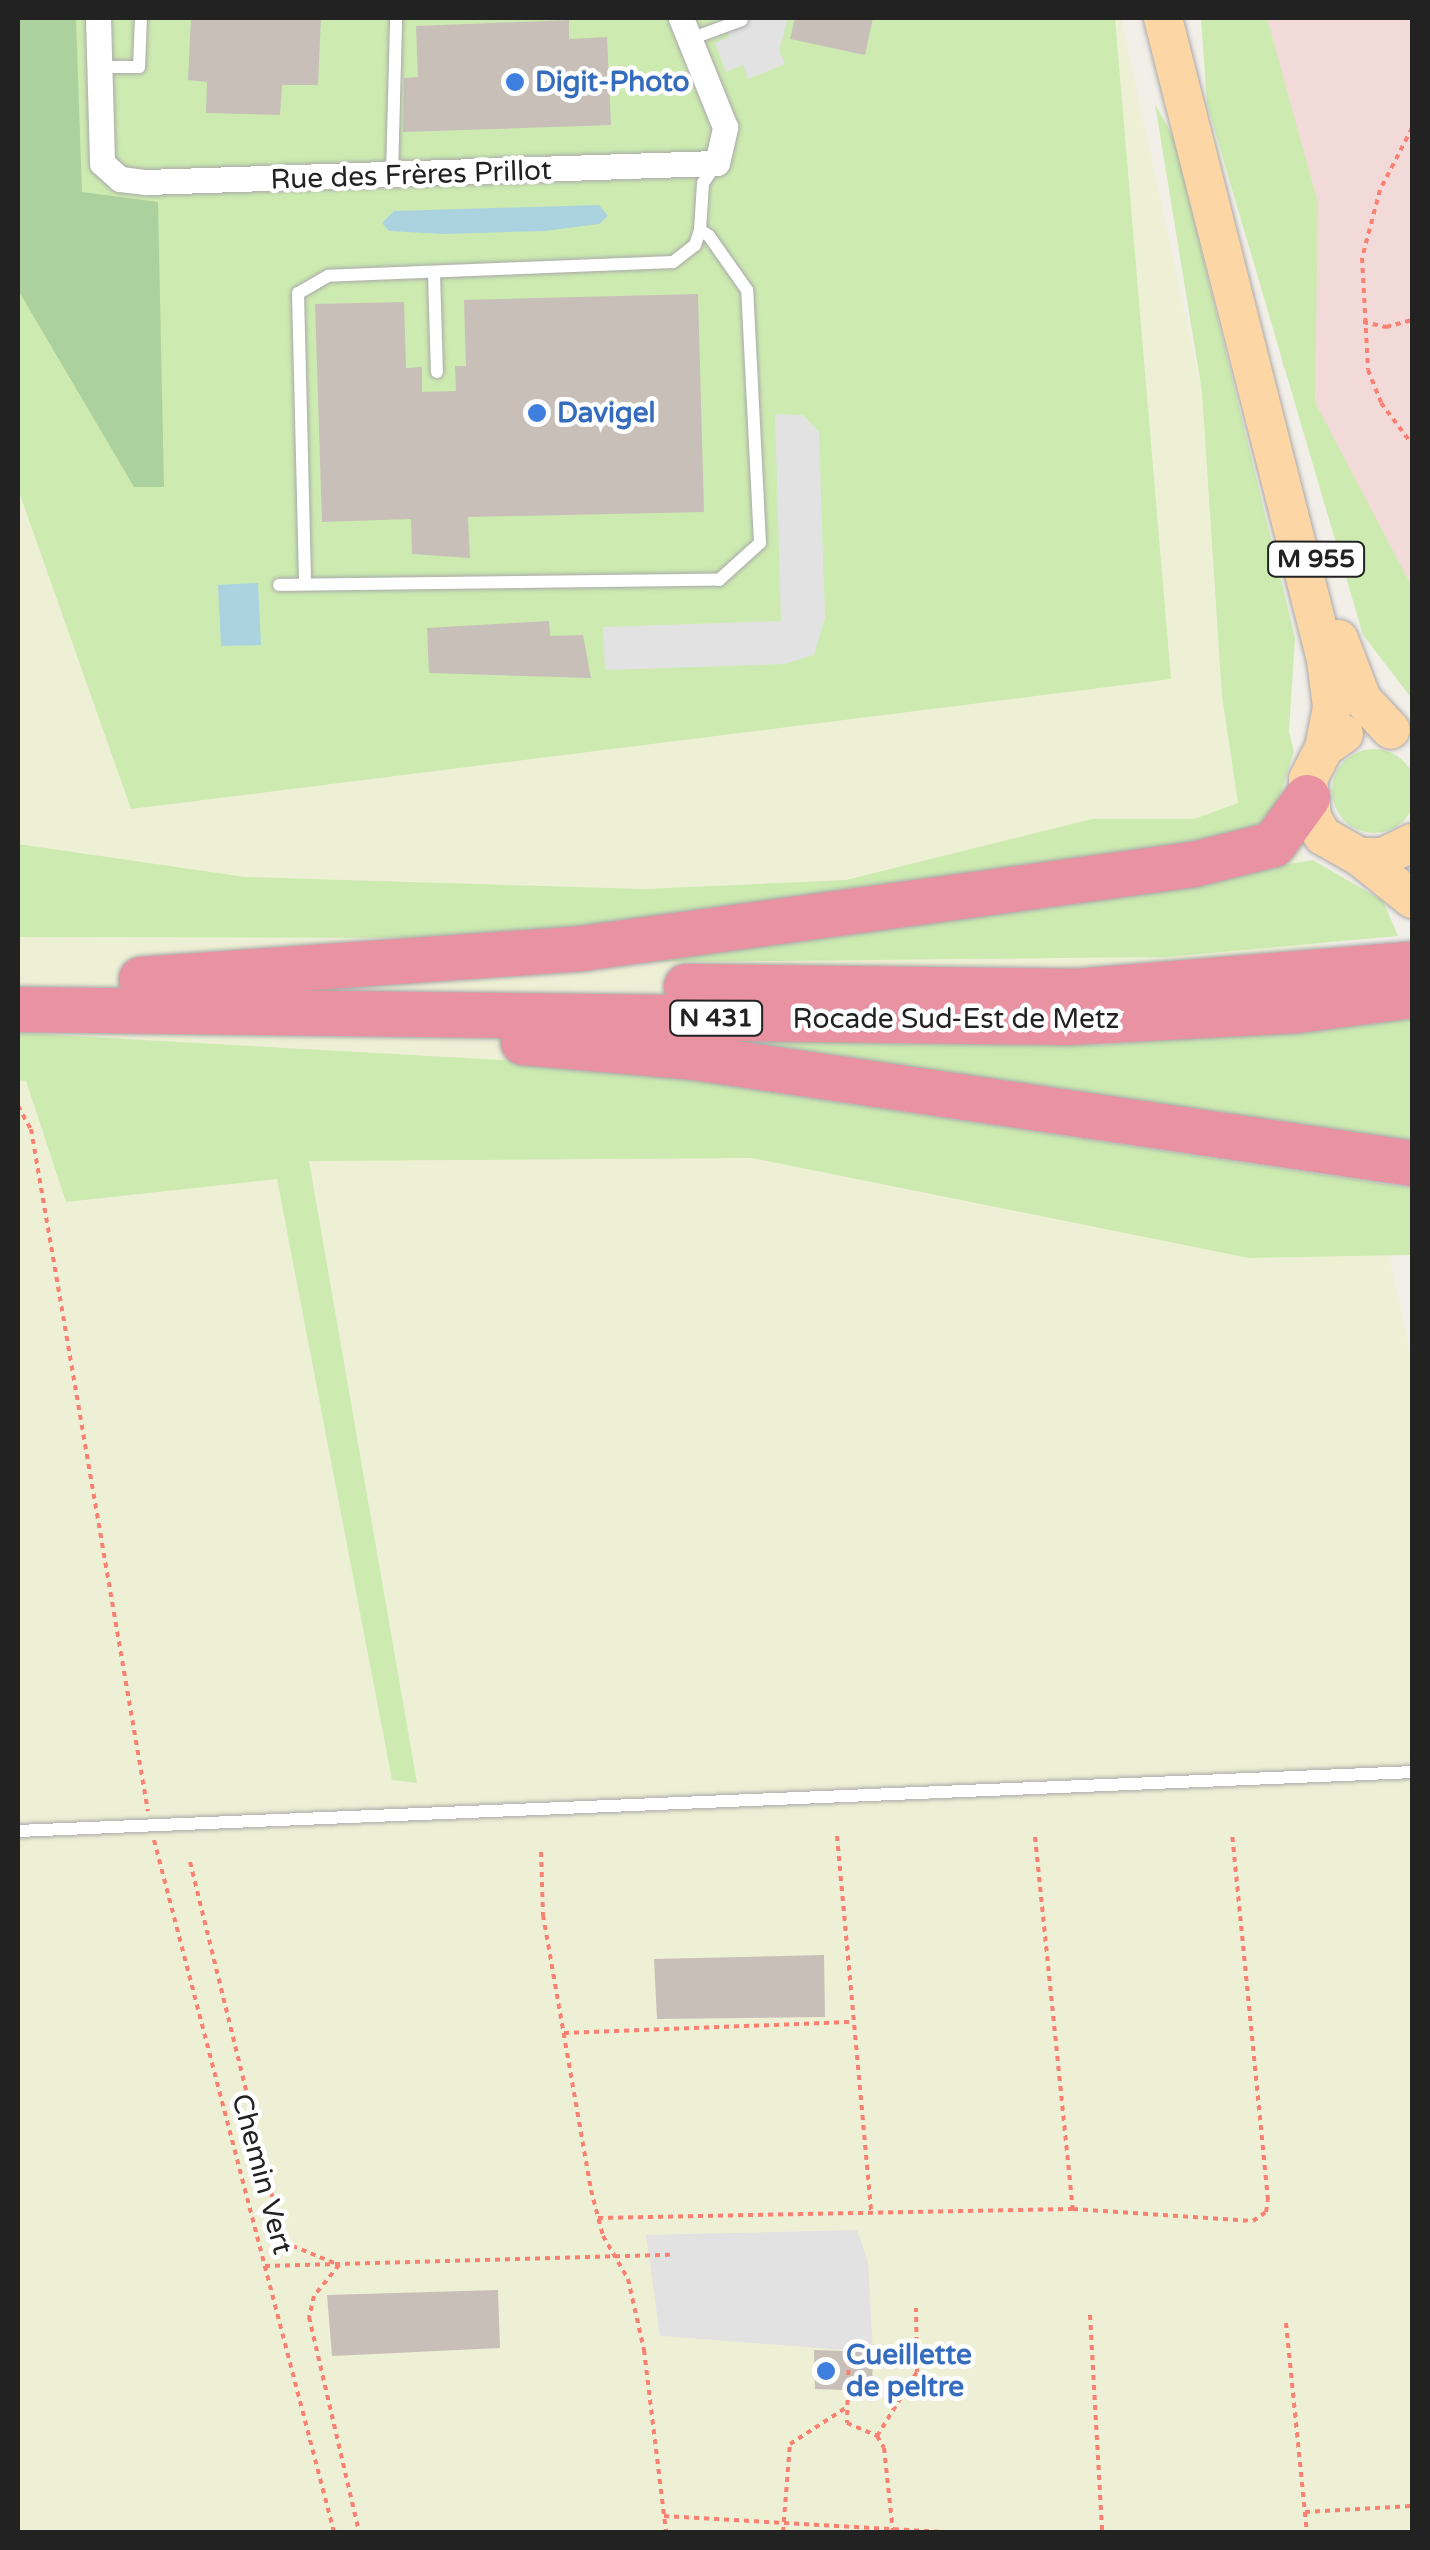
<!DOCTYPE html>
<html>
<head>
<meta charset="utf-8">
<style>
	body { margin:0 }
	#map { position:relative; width:1430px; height:2550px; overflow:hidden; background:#f2efe9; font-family:"Varela Round",sans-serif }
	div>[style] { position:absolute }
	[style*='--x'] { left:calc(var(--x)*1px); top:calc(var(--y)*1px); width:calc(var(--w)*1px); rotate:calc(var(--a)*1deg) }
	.commercial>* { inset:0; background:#f2dad9 }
	.farmland>* { inset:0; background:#eef0d5 }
	.grass>* { inset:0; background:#cdebb0 }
	.round { border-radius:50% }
	.forest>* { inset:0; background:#add19e }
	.parking>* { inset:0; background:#e2e2e2 }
	.water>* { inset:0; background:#aad3df }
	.building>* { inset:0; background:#c7bfb8 }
	.path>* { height:4px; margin-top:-2px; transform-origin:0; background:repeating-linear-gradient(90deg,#fa8072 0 5px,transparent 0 10px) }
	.roads { filter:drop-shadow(0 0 2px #a9a9a9) drop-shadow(0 0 2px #a9a9a9) }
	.lane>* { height:12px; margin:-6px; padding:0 6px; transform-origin:6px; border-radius:6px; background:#fff }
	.street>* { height:25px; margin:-12.5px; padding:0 12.5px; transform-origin:12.5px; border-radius:12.5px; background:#fff }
	.primary>* { height:38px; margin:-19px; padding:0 19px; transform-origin:19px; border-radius:19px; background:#fcd6a4 }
	.highway>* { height:45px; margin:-22.5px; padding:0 22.5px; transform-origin:22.5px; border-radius:22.5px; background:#e892a2 }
	.dots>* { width:28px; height:28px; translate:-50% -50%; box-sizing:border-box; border:5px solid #fff; border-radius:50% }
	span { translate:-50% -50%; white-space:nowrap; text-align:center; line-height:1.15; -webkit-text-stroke:9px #fff; paint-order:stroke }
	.shield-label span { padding:2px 8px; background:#fff; border:2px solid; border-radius:8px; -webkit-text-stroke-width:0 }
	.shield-label { font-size:25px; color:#222; font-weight:700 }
	.shop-label { font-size:28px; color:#366cbe; font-weight:700 }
	.left { translate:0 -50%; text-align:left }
	.street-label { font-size:28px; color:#222 }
	.frame { position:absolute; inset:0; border:20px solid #222; pointer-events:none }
</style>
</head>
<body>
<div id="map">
	<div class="commercial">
		<i style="clip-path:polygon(1210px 18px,1412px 18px,1412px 600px,1283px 366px)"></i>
	</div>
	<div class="farmland">
		<i style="clip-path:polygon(891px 18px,1121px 18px,1412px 1361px,1412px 2532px,18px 2532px,18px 290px)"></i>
	</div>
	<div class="grass">
		<i style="clip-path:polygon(18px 18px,1115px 18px,1171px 679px,131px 809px,18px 489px)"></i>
		<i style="clip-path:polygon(1201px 18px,1267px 18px,1318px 203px,1315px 402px,1412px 587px,1412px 699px,1363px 635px,1207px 104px)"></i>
		<i style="clip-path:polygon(1155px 104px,1174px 138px,1295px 638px,1289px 731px,1294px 751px,1269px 830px,755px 907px,471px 938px,18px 937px,18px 844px,245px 877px,644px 889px,846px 880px,1092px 819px,1194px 819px,1238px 803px,1222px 696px,1202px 392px)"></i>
		<i class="round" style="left:1332px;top:749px;width:84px;height:84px"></i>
		<i style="clip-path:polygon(1313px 860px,1383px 901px,1398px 936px,1166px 957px,645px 962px,644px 953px,994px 914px)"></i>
		<i style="clip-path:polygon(1412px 1015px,1412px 1141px,701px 1037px,1105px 1045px)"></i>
		<i style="clip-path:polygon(18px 1033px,591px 1065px,1412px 1188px,1412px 1255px,1249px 1258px,752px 1158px,309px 1161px,417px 1783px,392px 1780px,277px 1179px,66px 1202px,26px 1081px,18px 1080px)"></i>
	</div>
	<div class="forest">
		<i style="clip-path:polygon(18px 18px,76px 18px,82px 192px,158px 202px,164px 487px,134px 487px,18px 290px)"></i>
	</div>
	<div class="parking">
		<i style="clip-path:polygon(721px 18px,788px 18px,779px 50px,785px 64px,748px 79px,743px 65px,726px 72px,715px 43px,729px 37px)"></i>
		<i style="clip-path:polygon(775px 414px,803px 415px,819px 432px,825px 618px,814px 655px,784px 664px,605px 670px,603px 627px,781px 621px)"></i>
		<i style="clip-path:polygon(857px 2230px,868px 2262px,873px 2352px,660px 2336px,646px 2235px)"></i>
	</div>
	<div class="water">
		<i style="clip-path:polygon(599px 205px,608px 216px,599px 224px,545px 231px,445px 234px,389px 231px,382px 223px,394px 211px)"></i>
		<i style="clip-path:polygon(258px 583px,261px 645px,221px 646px,218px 585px)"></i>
	</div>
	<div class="building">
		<i style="clip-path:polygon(191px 18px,321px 18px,318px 85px,282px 85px,280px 115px,206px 113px,207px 82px,188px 80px)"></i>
		<i style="clip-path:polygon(795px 18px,873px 18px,865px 55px,790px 39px)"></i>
		<i style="clip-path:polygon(569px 20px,569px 39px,607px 37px,611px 125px,403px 132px,404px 78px,418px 77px,416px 26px)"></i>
		<i style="clip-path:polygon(698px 294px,704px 512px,468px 517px,470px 558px,412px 554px,411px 519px,322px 522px,315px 304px,404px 302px,406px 368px,422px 367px,422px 392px,456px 391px,455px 366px,466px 366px,464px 300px)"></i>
		<i style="clip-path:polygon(549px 621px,550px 636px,583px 635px,591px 678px,429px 673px,427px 628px)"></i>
		<i style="clip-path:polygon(824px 1955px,825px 2017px,657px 2019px,654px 1959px)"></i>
		<i style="clip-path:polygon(498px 2290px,500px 2348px,332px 2356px,327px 2295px)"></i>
		<i style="clip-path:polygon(814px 2350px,873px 2352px,872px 2391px,815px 2389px)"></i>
	</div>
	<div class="path">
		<i style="--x:1412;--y:128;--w:70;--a:117.3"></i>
		<i style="--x:1380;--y:190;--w:70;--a:104.8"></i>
		<i style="--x:1362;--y:258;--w:112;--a:86.9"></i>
		<i style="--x:1368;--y:370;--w:35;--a:68"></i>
		<i style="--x:1381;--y:403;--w:51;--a:52.9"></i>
		<i style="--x:1363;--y:322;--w:24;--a:12"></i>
		<i style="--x:1386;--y:327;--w:27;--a:-15"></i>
		<i style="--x:18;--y:1106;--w:26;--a:61"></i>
		<i style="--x:31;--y:1129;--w:692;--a:80.27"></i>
		<i style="--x:837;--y:1836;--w:376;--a:84.8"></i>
		<i style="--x:1035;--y:1837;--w:374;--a:84.2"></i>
		<i style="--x:154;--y:1840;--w:715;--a:75.42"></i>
		<i style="--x:541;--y:1852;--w:63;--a:88.2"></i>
		<i style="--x:543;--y:1915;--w:279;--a:80.1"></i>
		<i style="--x:591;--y:2190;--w:48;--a:75.4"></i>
		<i style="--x:603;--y:2236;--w:50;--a:59.8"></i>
		<i style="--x:628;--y:2279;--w:73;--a:77.3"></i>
		<i style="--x:644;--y:2350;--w:183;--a:83.1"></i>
		<i style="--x:190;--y:1862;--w:391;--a:76.2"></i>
		<i style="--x:283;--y:2242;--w:61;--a:22.3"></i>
		<i style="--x:339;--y:2265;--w:40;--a:129"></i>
		<i style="--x:314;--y:2296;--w:22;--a:103"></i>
		<i style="--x:309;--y:2317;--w:221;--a:76.9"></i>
		<i style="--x:564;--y:2033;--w:290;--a:-2.2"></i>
		<i style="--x:598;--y:2218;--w:475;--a:-1.1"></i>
		<i style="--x:1073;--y:2209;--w:180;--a:3.8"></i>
		<i style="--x:1253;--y:2221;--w:16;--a:-35"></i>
		<i style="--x:1266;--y:2212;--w:12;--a:-81"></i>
		<i style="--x:1268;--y:2200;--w:369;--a:-95.6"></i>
		<i style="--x:265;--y:2266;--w:405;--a:-1.6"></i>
		<i style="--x:1090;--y:2315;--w:217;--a:86.8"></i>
		<i style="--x:1286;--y:2323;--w:210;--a:84.3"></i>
		<i style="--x:849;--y:2350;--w:73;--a:91.6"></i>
		<i style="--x:847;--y:2423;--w:33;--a:23"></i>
		<i style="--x:877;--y:2436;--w:14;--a:60"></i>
		<i style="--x:884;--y:2448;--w:84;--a:83.9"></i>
		<i style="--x:877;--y:2436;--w:75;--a:-58"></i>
		<i style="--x:917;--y:2372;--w:64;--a:-90.9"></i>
		<i style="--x:1305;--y:2512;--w:107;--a:-3.2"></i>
		<i style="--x:664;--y:2516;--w:280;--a:3.3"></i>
		<i style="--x:783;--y:2532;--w:88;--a:-85.5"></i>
		<i style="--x:790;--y:2444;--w:68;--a:-33"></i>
	</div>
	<div class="roads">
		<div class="lane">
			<i style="--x:690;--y:39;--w:55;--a:-20.1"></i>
			<i style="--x:98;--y:67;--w:41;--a:0"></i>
			<i style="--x:139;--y:67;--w:49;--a:-87.7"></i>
			<i style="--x:392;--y:176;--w:158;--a:-88.5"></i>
			<i style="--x:700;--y:230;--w:47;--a:-86.3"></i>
			<i style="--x:703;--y:183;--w:24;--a:-55"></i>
			<i style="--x:434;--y:273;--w:99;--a:88.3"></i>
			<i style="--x:279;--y:585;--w:440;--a:-0.7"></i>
			<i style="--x:719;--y:580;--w:55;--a:-42.1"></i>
			<i style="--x:760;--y:543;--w:253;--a:-92.9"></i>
			<i style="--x:747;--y:290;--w:66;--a:-125.1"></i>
			<i style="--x:709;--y:236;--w:11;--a:-146"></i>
			<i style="--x:700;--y:230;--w:16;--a:108"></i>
			<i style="--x:695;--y:245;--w:28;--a:142"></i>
			<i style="--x:673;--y:262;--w:345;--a:177.7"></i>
			<i style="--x:328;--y:276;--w:34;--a:150"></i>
			<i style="--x:298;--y:293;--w:290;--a:88.6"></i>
			<i style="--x:18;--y:1831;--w:1395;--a:-2.42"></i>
		</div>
		<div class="street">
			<i style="--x:98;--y:18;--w:145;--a:88.4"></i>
			<i style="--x:102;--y:163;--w:24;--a:42"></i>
			<i style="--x:120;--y:179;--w:26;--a:7"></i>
			<i style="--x:146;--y:182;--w:571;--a:-1.91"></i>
			<i style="--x:717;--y:163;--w:37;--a:-77"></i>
			<i style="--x:725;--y:127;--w:118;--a:-112"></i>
		</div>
		<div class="primary">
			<i style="--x:1163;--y:18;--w:662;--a:75.75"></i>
			<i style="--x:1326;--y:660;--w:47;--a:82.7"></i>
			<i style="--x:1332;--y:707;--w:42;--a:101"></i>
			<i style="--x:1339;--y:639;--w:64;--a:69"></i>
			<i style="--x:1362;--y:699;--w:42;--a:46.9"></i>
			<i style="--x:1344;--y:734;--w:24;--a:145"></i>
			<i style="--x:1324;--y:748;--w:35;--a:117"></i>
			<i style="--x:1308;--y:779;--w:39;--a:84"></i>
			<i style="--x:1312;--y:818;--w:21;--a:59"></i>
			<i style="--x:1323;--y:836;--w:43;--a:29.6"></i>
			<i style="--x:1360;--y:857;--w:23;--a:0"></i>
			<i style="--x:1383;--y:857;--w:32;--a:-26"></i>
			<i style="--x:1360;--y:857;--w:67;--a:38.9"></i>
		</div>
		<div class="highway">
			<i style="--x:141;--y:979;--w:441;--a:-4"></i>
			<i style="--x:581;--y:948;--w:618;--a:-7.82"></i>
			<i style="--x:1193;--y:864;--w:82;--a:-14"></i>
			<i style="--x:1273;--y:844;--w:58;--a:-54.1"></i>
			<i style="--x:686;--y:986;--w:387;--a:0.7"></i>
			<i style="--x:1073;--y:991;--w:339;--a:-4.6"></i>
			<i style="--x:18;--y:1009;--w:1050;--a:0.71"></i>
			<i style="--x:1068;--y:1022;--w:228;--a:-3"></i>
			<i style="--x:1296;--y:1010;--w:117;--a:-7.4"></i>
			<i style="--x:523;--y:1042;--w:172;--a:5"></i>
			<i style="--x:694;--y:1057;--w:726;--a:8.4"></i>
		</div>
	</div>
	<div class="dots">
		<i style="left:515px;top:82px;background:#3f7fe0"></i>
		<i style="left:537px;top:413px;background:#3f7fe0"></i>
		<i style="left:826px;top:2371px;background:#3f7fe0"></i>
	</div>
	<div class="shield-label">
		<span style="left:1316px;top:559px">M 955</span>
		<span style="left:716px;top:1018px">N 431</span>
	</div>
	<div class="shop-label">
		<span class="left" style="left:535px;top:82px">Digit-Photo</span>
		<span class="left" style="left:557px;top:413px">Davigel</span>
		<span class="left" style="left:846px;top:2371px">Cueillette<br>de peltre</span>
	</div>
	<div class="street-label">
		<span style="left:411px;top:175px;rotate:-2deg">Rue des Frères Prillot</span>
		<span style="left:956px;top:1019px">Rocade Sud-Est de Metz</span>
		<span style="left:262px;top:2174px;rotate:75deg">Chemin Vert</span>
	</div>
	<div class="frame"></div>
</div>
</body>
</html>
